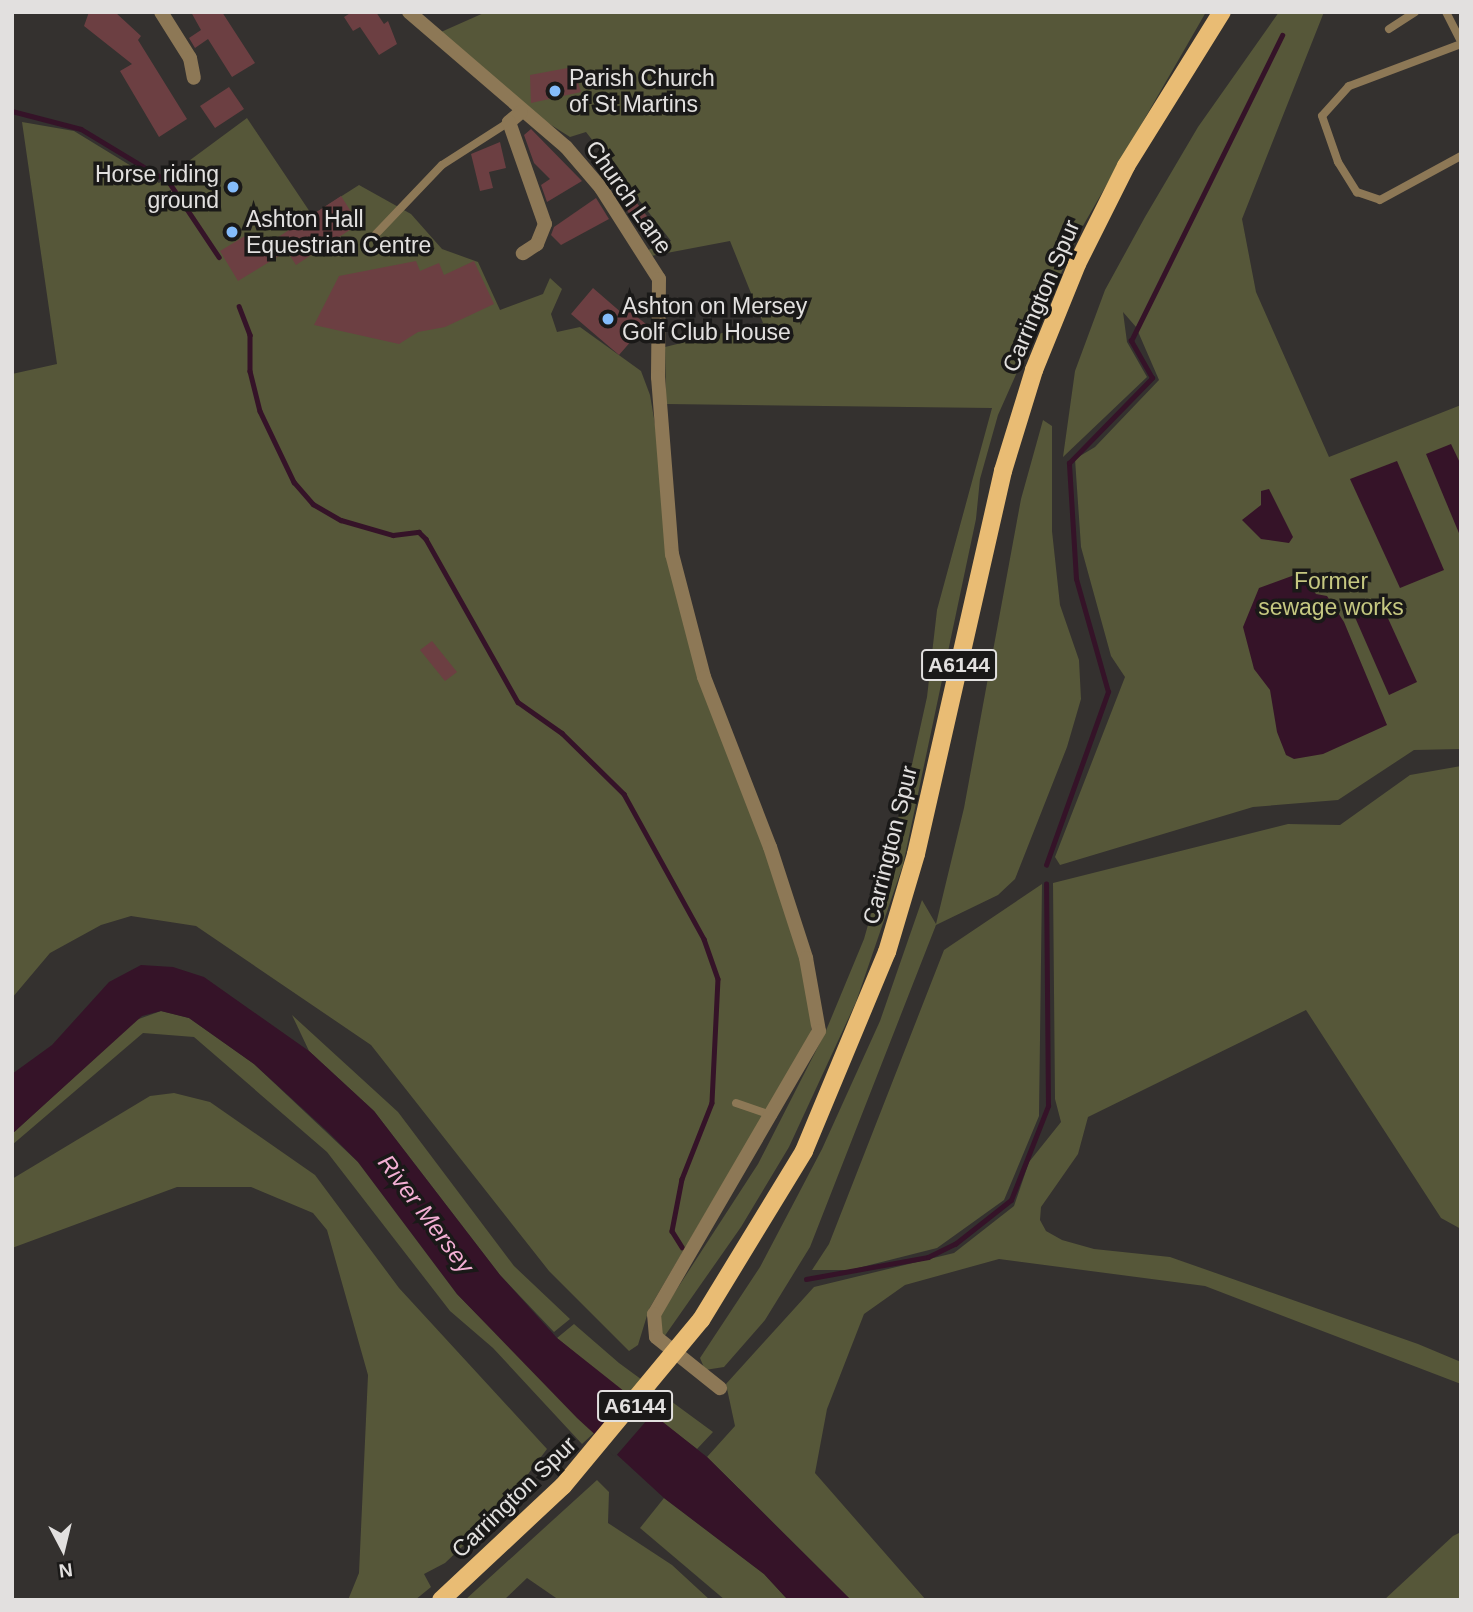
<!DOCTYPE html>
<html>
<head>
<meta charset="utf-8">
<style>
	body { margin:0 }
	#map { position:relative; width:1473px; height:1612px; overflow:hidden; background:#34312f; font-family:Arial,sans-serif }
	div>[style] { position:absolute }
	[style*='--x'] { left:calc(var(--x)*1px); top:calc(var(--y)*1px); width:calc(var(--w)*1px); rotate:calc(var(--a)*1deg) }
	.green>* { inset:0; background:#565739 }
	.water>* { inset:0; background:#351328 }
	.pier>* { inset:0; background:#34312f }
	.stream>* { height:4.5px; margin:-2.25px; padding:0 2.25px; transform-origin:2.25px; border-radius:2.25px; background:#351328 }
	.building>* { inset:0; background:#6c3f42 }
	.service>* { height:8px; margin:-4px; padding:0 4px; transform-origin:4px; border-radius:4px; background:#8d7856 }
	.minor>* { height:14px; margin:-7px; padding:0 7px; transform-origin:7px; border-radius:7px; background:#8d7856 }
	.primary>* { height:18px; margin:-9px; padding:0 9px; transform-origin:9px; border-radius:9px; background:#e9bc74 }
	.primary-bridge>* { height:18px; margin:-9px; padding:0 9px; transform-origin:9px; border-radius:9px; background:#e9bc74 }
	.dots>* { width:19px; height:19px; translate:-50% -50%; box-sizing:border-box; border:4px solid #1a1918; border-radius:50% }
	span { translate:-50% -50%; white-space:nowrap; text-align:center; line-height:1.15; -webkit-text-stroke:7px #1a1918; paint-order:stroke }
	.shield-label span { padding:2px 5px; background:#1a1918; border:2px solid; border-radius:5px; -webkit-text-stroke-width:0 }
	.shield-label { font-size:21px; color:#e2e0df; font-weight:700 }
	.poi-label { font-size:23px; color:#e2e0df }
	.left { translate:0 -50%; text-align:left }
	.right { translate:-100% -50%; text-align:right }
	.street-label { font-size:23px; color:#e2e0df }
	.park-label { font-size:23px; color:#c6c881 }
	.water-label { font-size:24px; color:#f3afd4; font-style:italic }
	.frame { position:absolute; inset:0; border:14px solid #e2e0df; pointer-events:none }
	.north { position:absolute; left:28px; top:1514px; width:70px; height:70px; -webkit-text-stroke:5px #1a1918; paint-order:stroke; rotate:173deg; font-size:19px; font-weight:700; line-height:28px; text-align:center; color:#e2e0df }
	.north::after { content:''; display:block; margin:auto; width:24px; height:32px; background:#e2e0df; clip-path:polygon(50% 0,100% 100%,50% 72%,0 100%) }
</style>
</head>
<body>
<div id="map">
	<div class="green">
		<i style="clip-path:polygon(486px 12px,1206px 12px,1080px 231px,998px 415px,980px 479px,976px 519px,903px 865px,856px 1002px,789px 1147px,741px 1227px,664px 1337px,658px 1326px,662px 1312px,758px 1164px,825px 1033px,864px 939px,907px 787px,927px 697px,937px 610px,992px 408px,666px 404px,665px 347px,763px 323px,730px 241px,651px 256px,648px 250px,671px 241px,586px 132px,570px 137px,526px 109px,441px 32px)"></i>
		<i style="clip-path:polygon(1279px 12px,1324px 12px,1242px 219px,1256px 292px,1329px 457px,1461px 405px,1461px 749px,1414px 750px,1338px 800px,1253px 807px,1060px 865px,1055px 857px,1125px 677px,1111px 656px,1081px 547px,1075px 459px,1095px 447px,1159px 380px,1136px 327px,1123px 312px,1127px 342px,1147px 377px,1063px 457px,1075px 371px,1105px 290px,1145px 217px,1198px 127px)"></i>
		<i style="clip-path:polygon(247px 118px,312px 215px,359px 185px,411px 214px,442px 249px,478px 262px,500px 310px,543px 294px,550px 278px,562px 289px,551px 314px,557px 332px,580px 327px,641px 371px,650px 395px,699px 681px,764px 847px,801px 961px,811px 1005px,811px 1034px,649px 1309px,638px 1345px,629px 1351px,549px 1271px,371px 1045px,196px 926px,131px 916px,101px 925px,50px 953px,12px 998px,12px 374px,57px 364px,22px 122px,74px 131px,159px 183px)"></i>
		<i style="clip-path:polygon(1043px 420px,1052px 426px,1052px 531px,1060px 605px,1079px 660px,1081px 699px,1067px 747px,1015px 879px,998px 895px,936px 925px,810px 1247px,765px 1320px,724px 1367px,705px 1370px,700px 1358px,760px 1267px,822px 1149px,880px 1021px,922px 900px,936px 924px,964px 808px,1021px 499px)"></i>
		<i style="clip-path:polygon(1461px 766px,1461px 1229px,1441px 1218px,1306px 1010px,1088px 1117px,1078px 1154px,1041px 1207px,1040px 1220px,1046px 1231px,1062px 1240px,1094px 1249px,1170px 1257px,1418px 1344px,1461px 1362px,1461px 1384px,1205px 1286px,999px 1259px,905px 1285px,864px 1314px,827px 1409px,815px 1473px,926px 1600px,851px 1600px,707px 1457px,735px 1426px,726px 1384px,814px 1287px,954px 1253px,1014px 1206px,1029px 1162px,1061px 1122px,1055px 1099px,1053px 883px,1288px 824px,1340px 825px,1410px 775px)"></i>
		<i style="clip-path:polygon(1042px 884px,1039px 1116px,1004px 1200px,937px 1248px,850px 1270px,812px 1270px,829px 1244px,944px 950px)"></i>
		<i style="clip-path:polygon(161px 1011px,189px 1018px,254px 1064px,358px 1162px,457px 1294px,594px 1433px,582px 1444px,493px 1348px,450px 1311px,327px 1152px,194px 1037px,143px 1033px,12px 1145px,12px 1134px,136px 1020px)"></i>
		<i style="clip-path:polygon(292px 1015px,398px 1112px,514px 1266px,570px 1319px,554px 1332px,500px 1275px,374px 1111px,309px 1051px)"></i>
		<i style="clip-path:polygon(174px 1093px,210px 1102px,315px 1175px,399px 1288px,547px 1449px,500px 1511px,445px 1563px,424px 1574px,431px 1587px,415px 1600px,348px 1600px,359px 1573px,368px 1375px,327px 1230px,313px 1213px,251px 1187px,177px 1187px,12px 1248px,12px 1179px,150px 1096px)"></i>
		<i style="clip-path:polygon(574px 1324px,619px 1363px,713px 1432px,697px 1449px,611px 1383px,557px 1338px)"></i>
		<i style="clip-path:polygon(597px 1480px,609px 1492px,608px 1523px,672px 1565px,710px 1600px,559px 1600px,527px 1578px,504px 1600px,465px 1600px)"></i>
		<i style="clip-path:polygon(664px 1498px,764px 1574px,788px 1600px,725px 1600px,640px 1528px)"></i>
		<i style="clip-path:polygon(1461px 1532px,1461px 1600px,1384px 1600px,1453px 1536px)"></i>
	</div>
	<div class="water">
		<i style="clip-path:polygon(1451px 444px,1461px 465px,1461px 538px,1426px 454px)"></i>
		<i style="clip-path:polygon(1397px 461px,1444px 570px,1400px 588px,1350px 479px)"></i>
		<i style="clip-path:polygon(1269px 489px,1293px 537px,1289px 543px,1261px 539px,1242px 520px,1261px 505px,1261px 491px)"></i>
		<i style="clip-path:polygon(1300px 573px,1316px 594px,1327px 596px,1344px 622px,1387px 725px,1323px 754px,1294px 759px,1286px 755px,1277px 732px,1270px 690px,1254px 669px,1243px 627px,1259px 588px)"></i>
		<i style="clip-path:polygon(1381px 603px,1417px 682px,1389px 695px,1354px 615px)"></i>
		<i style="clip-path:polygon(141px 965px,173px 967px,204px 977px,309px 1051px,374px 1111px,500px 1275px,557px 1338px,707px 1457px,851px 1600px,788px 1600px,764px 1574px,664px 1498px,577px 1418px,457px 1294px,358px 1162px,328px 1132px,254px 1064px,189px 1018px,161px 1011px,142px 1016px,12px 1134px,12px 1074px,52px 1045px,109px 982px)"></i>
	</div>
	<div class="pier">
		<i style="clip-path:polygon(628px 1392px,654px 1412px,615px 1457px,593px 1436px)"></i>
	</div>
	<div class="stream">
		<i style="--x:12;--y:111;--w:71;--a:14.6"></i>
		<i style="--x:81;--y:129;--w:103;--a:31.1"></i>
		<i style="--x:169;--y:182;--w:90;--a:56.3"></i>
		<i style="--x:239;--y:306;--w:31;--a:69"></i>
		<i style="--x:250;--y:335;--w:36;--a:90"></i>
		<i style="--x:250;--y:371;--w:41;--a:76"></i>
		<i style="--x:260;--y:411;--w:79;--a:64.4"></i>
		<i style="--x:294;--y:482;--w:29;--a:49"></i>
		<i style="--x:313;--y:504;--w:32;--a:30"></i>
		<i style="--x:341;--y:520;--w:54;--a:16.1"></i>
		<i style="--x:393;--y:535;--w:26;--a:-7"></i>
		<i style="--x:419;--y:532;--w:10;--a:45"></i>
		<i style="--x:426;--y:539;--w:187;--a:60.6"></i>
		<i style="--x:518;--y:702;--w:54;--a:35.2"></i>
		<i style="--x:562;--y:733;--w:87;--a:44.5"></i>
		<i style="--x:624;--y:794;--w:166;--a:61.1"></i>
		<i style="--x:704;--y:939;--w:42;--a:70.7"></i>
		<i style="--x:718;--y:979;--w:124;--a:92.8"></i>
		<i style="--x:712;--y:1103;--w:82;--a:111.5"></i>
		<i style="--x:682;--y:1179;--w:53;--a:100.9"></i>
		<i style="--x:672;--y:1231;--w:19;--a:58"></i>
		<i style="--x:1046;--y:865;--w:184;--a:-70.3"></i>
		<i style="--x:1108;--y:692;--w:117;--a:-105.8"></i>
		<i style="--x:1076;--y:579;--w:116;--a:-93.5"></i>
		<i style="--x:1069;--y:463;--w:119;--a:-45.7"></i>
		<i style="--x:1152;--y:378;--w:43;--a:-119.6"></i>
		<i style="--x:1131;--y:341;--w:341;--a:-63.7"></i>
		<i style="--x:806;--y:1279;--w:124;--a:-10.2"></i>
		<i style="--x:928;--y:1257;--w:30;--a:-26"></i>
		<i style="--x:955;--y:1244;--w:71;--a:-38.2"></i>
		<i style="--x:1011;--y:1200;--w:101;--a:-68.5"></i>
		<i style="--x:1048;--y:1106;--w:222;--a:-90.5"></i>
	</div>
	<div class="building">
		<i style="clip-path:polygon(89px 12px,115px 12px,141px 36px,138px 40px,187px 119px,159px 137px,120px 71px,132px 64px,84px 26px)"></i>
		<i style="clip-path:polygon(191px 12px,222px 12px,255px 63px,232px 77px,208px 39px,195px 48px,189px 38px,201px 30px)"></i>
		<i style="clip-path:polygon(352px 12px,376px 12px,384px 24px,388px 21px,397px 44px,379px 55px,360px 27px,353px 31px,344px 17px)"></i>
		<i style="clip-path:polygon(573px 67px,581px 92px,531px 103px,530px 75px)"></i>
		<i style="clip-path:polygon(229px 87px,244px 109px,215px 128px,200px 106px)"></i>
		<i style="clip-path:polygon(531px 129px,582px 181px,547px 202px,541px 185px,550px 179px,534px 163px,524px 135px)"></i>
		<i style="clip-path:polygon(500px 142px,506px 168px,489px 172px,493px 188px,480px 191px,471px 154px)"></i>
		<i style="clip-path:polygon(620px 181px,663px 237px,650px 246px,612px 187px)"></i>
		<i style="clip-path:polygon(341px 196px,359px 224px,296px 265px,287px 251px,238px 281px,220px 251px,250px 233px,260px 249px)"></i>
		<i style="clip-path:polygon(596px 198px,609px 219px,561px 245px,551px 235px,554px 227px)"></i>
		<i style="clip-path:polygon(416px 261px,420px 271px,439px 263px,444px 275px,474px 261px,494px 304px,445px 327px,418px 332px,399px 344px,314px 325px,339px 276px)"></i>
		<i style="clip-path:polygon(593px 288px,623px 314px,627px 309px,646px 324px,619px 355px,571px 314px)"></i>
		<i style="clip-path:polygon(432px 641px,457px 672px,445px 681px,420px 650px)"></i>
	</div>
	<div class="service">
		<i style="--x:1446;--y:12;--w:33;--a:63"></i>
		<i style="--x:1389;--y:29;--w:31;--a:-33"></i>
		<i style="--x:1461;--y:44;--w:120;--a:159.4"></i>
		<i style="--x:1349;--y:86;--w:40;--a:132"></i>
		<i style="--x:1322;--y:116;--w:49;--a:70.8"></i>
		<i style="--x:1338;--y:162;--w:36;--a:58"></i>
		<i style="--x:1357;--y:192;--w:24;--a:19"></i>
		<i style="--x:1380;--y:200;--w:92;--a:-28.5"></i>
		<i style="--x:376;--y:234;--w:95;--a:-46.3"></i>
		<i style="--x:442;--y:165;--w:80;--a:-32.7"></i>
		<i style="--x:736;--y:1103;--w:39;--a:19"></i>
	</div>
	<div class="minor">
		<i style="--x:161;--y:12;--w:54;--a:57.8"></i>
		<i style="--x:190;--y:58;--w:20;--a:79"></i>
		<i style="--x:409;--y:12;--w:207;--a:40.7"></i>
		<i style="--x:566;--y:147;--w:54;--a:49.5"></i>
		<i style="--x:601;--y:188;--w:108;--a:57.5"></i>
		<i style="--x:659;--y:279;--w:98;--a:90.6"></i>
		<i style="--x:658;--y:377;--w:178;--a:85.5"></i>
		<i style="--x:672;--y:554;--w:127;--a:75.4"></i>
		<i style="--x:704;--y:677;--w:182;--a:68.8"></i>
		<i style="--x:770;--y:847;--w:117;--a:72"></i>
		<i style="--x:806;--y:958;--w:74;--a:79.9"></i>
		<i style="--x:819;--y:1031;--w:328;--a:120.2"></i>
		<i style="--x:654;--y:1314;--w:23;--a:85"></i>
		<i style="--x:656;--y:1337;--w:82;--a:38.6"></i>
		<i style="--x:521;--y:112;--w:16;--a:140"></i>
		<i style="--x:509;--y:122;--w:108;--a:70.6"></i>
		<i style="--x:545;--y:224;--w:22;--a:112"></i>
		<i style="--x:537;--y:244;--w:17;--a:147"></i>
	</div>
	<div class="primary">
		<i style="--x:701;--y:1320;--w:198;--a:-58.6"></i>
		<i style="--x:804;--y:1151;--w:216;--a:-67.4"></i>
		<i style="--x:887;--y:952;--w:102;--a:-73.5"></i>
		<i style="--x:916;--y:854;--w:393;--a:-77.2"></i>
		<i style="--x:1003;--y:471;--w:106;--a:-72.9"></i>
		<i style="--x:1034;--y:370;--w:114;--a:-67.9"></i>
		<i style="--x:1077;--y:264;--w:110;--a:-63.4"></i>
		<i style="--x:1126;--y:166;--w:181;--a:-58.1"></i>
		<i style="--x:441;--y:1600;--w:167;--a:-43.1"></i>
	</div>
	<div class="primary-bridge">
		<i style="--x:563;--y:1486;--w:216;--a:-50.3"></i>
	</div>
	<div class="dots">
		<i style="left:555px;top:91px;background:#84bcfb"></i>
		<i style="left:233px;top:187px;background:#84bcfb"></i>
		<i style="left:232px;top:232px;background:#84bcfb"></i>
		<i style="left:608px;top:319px;background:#84bcfb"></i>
	</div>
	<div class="shield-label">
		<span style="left:959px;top:665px">A6144</span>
		<span style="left:635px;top:1406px">A6144</span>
	</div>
	<div class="poi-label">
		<span class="left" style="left:569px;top:91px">Parish Church<br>of St Martins</span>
		<span class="right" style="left:219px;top:187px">Horse riding<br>ground</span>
		<span class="left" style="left:246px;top:232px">Ashton Hall<br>Equestrian Centre</span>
		<span class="left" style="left:622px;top:319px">Ashton on Mersey<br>Golf Club House</span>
	</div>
	<div class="street-label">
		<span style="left:629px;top:197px;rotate:55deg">Church Lane</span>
		<span style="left:1041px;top:296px;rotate:-67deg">Carrington Spur</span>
		<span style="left:890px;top:845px;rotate:-76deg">Carrington Spur</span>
		<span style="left:514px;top:1497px;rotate:-44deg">Carrington Spur</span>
	</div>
	<div class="park-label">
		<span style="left:1331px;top:594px">Former<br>sewage works</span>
	</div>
	<div class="water-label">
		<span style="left:426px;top:1214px;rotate:53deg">River Mersey</span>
	</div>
	<div class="frame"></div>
	<div class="north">N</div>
</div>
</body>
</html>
